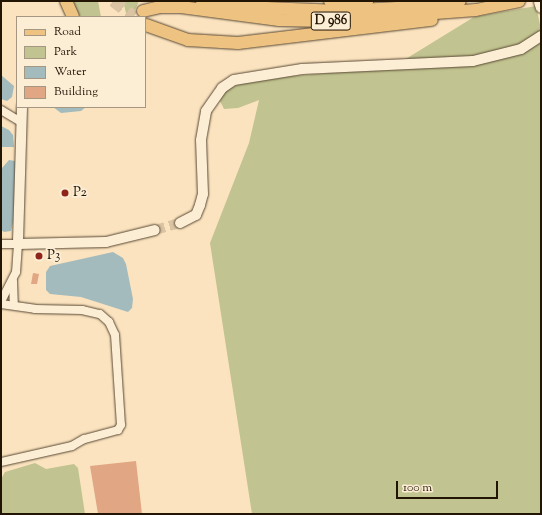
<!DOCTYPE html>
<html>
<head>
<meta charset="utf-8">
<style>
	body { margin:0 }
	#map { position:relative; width:542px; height:515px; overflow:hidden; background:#fbe3bf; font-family:"Sorts Mill Goudy",serif }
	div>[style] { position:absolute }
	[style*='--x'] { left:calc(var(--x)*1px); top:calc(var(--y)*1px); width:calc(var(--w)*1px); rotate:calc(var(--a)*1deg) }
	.green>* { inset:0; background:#c1c390 }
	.water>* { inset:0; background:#a4bbbd }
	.building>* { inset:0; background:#e1a683 }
	.tertiary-tunnel>* { height:10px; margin-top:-5px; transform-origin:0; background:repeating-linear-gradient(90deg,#dac4a3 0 10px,transparent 0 15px) }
	.primary-tunnel>* { height:12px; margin-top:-6px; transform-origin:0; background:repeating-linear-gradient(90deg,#dac4a3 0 12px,transparent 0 18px) }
	.roads { filter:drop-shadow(0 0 1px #584833) drop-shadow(0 0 1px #584833) }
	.minor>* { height:8px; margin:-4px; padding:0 4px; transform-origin:4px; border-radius:4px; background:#fcedd5 }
	.tertiary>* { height:10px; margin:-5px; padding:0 5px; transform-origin:5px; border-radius:5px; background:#fcedd5 }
	.primary>* { height:12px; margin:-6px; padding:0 6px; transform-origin:6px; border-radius:6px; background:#eec280 }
	.dots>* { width:11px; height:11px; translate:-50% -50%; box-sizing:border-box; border:2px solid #fcedd5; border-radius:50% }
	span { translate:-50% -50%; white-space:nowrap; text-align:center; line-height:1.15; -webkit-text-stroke:3.5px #fcedd5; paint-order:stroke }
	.shield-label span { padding:1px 3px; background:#fcedd5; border:1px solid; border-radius:3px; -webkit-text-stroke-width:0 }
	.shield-label { font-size:13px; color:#221504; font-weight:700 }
	.poi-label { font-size:14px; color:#221504 }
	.left { translate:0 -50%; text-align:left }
	.frame { position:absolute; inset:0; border:2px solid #221504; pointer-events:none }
	.legend { position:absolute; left:16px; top:16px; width:130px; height:92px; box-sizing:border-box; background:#fcedd5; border:1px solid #a59781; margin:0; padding:5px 7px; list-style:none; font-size:12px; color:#221504 }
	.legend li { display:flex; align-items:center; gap:8px; height:20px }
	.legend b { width:20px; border:1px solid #a59781 }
	.scale { position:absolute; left:396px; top:481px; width:102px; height:18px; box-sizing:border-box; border:2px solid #221504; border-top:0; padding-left:5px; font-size:12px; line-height:14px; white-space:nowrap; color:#221504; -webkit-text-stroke:3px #fcedd5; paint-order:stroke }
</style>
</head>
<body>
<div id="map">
	<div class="green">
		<i style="clip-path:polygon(71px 1px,98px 1px,101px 17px,79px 17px)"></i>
		<i style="clip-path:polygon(123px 1px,139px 1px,132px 17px,127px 17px)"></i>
		<i style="clip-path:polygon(536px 6px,541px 29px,541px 514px,252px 514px,210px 243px,249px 143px,259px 100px,238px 108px,224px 109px,220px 101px,223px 95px,228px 89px,253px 79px,391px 68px,474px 17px)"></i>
		<i style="clip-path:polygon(35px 463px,46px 469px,74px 464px,78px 468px,85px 514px,1px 514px,1px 479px,5px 472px)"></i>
	</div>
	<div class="water">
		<i style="clip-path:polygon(1px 75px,14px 86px,12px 97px,7px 101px,1px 99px)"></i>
		<i style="clip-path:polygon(53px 107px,86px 107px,81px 111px,61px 113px)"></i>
		<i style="clip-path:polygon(1px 126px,9px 130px,13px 135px,14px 147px,1px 147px)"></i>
		<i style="clip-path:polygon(9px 160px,15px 161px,16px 170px,13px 222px,11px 231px,4px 232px,1px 230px,2px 168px)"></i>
		<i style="clip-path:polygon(113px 252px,123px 258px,126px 264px,133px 299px,132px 308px,128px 312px,81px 297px,50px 294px,46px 290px,46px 272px,50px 266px)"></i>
	</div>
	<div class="building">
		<i style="clip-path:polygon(33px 273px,39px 274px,37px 284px,31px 284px)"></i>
		<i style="clip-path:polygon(136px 461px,142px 514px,98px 514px,90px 466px)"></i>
	</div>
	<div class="tertiary-tunnel">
		<i style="--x:155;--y:230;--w:26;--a:-16"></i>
	</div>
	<div class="primary-tunnel">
		<i style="--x:113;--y:1;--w:26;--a:37"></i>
	</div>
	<div class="roads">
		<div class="minor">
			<i style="--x:1;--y:110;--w:23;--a:31"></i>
			<i style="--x:1;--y:244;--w:17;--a:0"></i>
			<i style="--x:18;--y:244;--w:28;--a:94"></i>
			<i style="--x:16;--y:272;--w:33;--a:117"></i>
			<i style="--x:13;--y:281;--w:24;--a:88"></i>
			<i style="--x:1;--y:304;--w:34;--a:8"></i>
			<i style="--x:35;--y:309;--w:47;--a:1.2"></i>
			<i style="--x:82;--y:310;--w:18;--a:13"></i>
			<i style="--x:100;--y:314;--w:12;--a:42"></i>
			<i style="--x:109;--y:322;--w:14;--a:65"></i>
			<i style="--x:115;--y:335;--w:90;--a:86.2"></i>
			<i style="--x:121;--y:425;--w:6;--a:121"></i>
			<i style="--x:118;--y:430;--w:35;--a:165"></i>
			<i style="--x:84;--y:439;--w:14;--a:150"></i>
			<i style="--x:72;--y:446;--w:73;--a:167.3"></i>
		</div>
		<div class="tertiary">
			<i style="--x:539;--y:2;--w:6;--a:72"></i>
			<i style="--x:22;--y:107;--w:137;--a:91.7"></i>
			<i style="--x:18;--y:244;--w:88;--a:-1.3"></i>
			<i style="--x:106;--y:242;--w:50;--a:-13.8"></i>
			<i style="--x:180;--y:223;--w:18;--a:-27"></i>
			<i style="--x:196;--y:215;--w:11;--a:-68"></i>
			<i style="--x:200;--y:205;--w:11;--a:-75"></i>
			<i style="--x:203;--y:194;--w:54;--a:-92.1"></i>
			<i style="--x:201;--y:140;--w:29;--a:-80"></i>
			<i style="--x:206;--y:111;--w:28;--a:-55"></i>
			<i style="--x:222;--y:88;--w:14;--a:-34"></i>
			<i style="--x:234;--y:80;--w:69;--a:-9.2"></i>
			<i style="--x:302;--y:69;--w:171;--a:-2.7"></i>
			<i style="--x:473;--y:61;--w:49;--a:-14"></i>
			<i style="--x:521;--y:49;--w:24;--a:-33"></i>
		</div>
		<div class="primary">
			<i style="--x:66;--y:1;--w:17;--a:66"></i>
			<i style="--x:202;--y:1;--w:64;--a:6.2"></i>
			<i style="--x:266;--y:8;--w:74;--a:2.3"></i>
			<i style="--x:340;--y:11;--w:76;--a:-3"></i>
			<i style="--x:416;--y:7;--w:44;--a:-7.8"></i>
			<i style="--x:330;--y:1;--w:37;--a:2"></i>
			<i style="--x:143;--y:11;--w:18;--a:-13"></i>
			<i style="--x:161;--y:7;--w:20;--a:0"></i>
			<i style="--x:181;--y:7;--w:99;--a:7.6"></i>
			<i style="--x:279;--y:20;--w:49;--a:1.2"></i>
			<i style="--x:328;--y:21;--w:148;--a:-4.3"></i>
			<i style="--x:476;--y:10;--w:44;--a:-11.8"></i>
			<i style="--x:146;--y:25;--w:45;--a:19.7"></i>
			<i style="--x:188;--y:40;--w:50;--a:3.4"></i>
			<i style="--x:238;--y:43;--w:195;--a:-6.8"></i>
		</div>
	</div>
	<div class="dots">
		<i style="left:65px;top:193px;background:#8f2418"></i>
		<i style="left:39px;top:256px;background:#8f2418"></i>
	</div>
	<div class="shield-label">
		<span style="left:331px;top:21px">D 986</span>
	</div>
	<div class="poi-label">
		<span class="left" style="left:73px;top:193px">P2</span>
		<span class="left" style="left:47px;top:256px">P3</span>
	</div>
	<div class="frame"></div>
	<ul class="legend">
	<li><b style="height:5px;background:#eec280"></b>Road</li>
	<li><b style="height:11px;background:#c1c390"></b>Park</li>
	<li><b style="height:11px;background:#a4bbbd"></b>Water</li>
	<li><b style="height:11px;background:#e1a683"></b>Building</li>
	</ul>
	<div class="scale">100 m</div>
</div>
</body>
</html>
